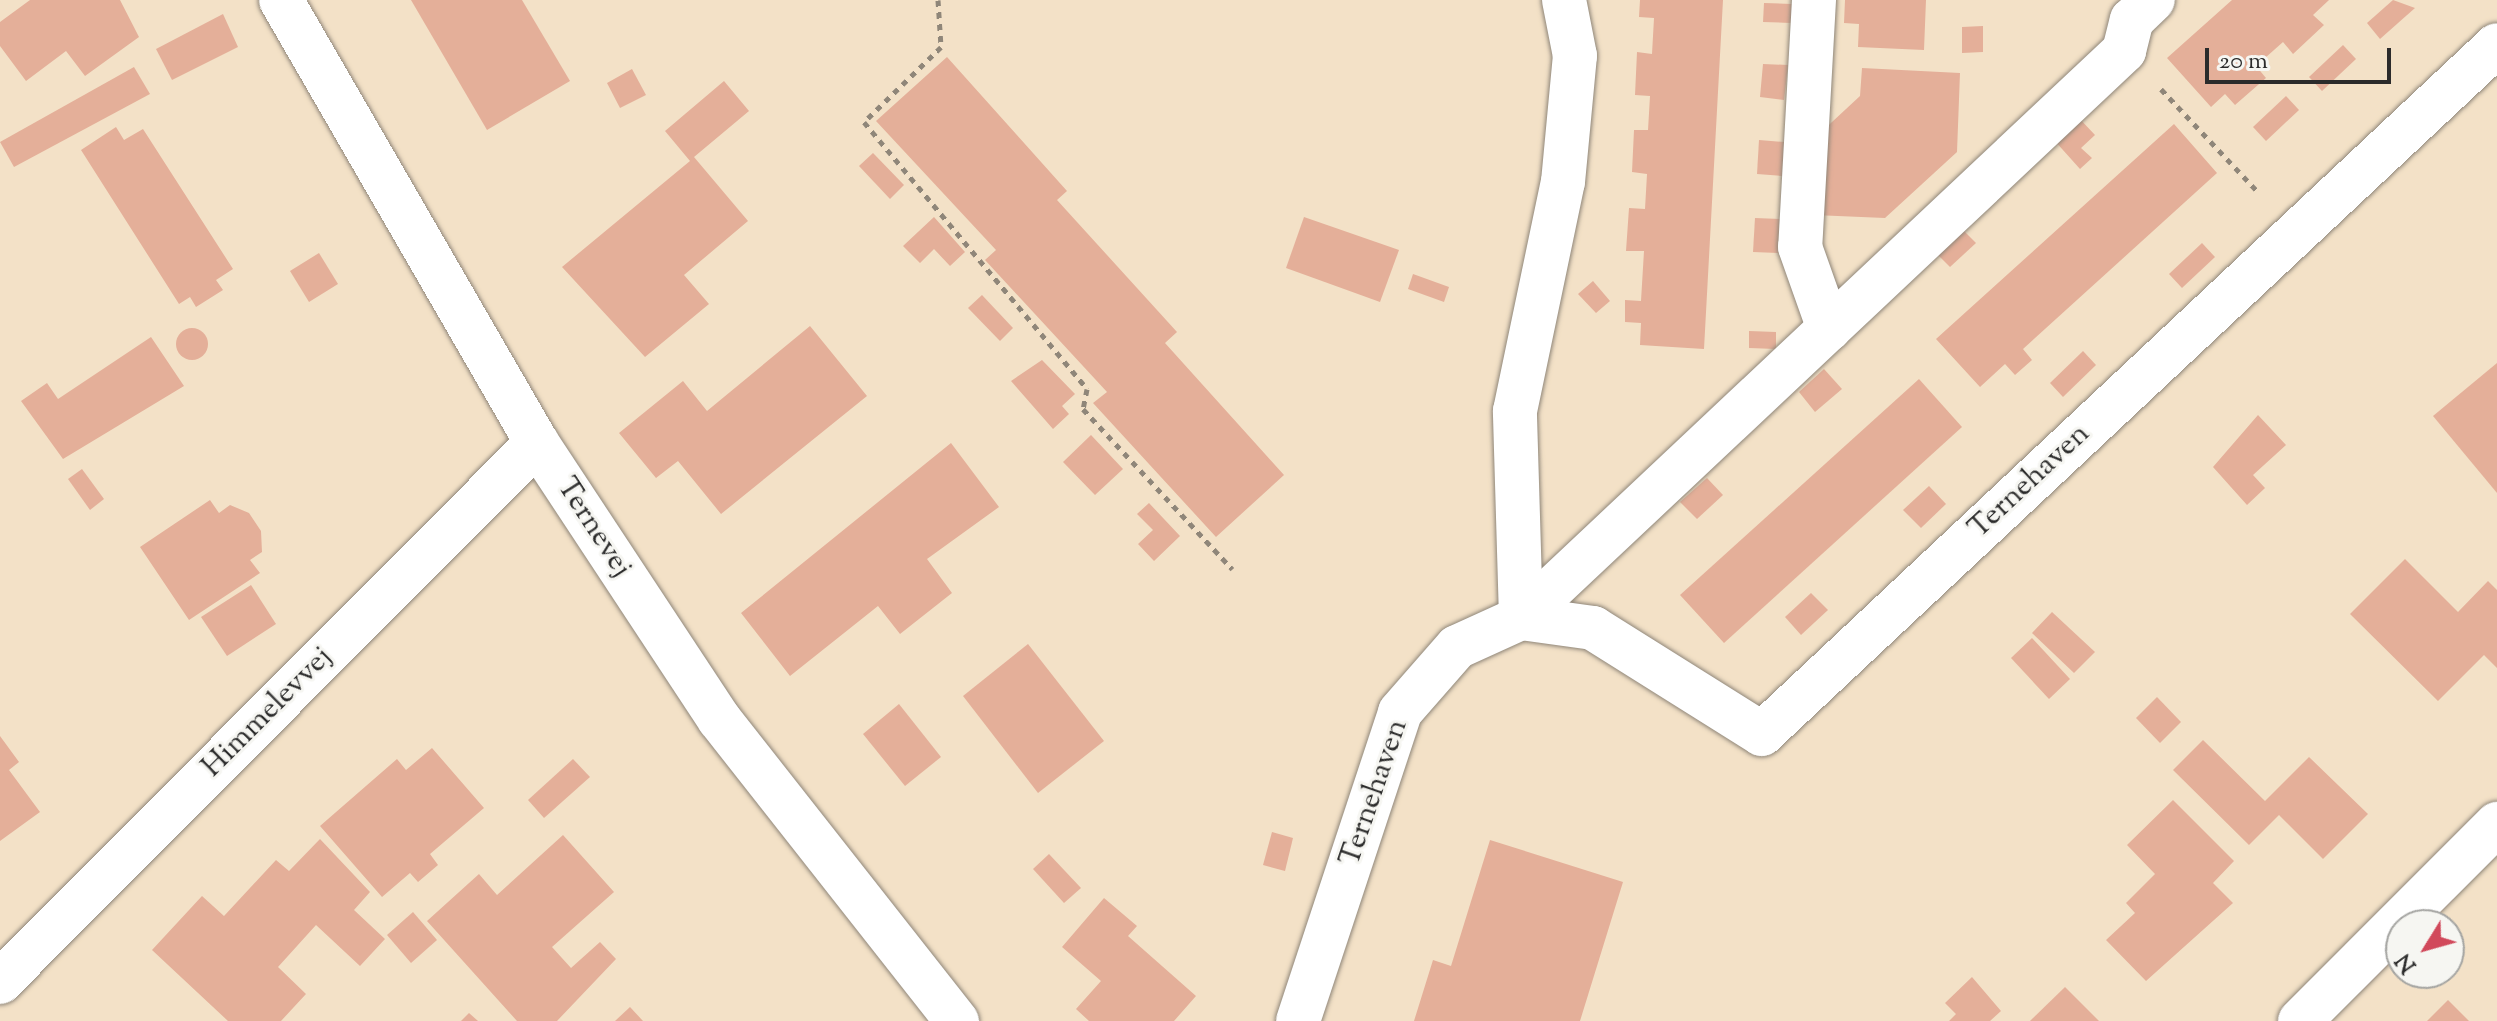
<!DOCTYPE html>
<html>
<head>
<meta charset="utf-8">
<style>
	body { margin:0 }
	#map { position:relative; width:2497px; height:1021px; overflow:hidden; background:#f3e1c7; font-family:"Sorts Mill Goudy",serif }
	div>[style] { position:absolute }
	[style*='--x'] { left:calc(var(--x)*1px); top:calc(var(--y)*1px); width:calc(var(--w)*1px); rotate:calc(var(--a)*1deg) }
	.building>* { inset:0; background:#e4af99 }
	.round { border-radius:50% }
	.path>* { height:5px; margin-top:-2.5px; transform-origin:0; background:repeating-linear-gradient(90deg,#8f8679 0 6px,transparent 0 12px) }
	.roads { filter:drop-shadow(0 0 2px #8f8679) drop-shadow(0 0 2px #8f8679) }
	.minor>* { height:44px; margin:-22px; padding:0 22px; transform-origin:22px; border-radius:22px; background:#fff }
	span { translate:-50% -50%; white-space:nowrap; text-align:center; line-height:1.15; -webkit-text-stroke:6px #f6f6f2; paint-order:stroke }
	.street-label { font-size:30px; color:#2b2b2b }
	.north { position:absolute; left:2385px; top:909px; width:80px; height:80px; box-sizing:border-box; background:#f6f6f2; border:2px solid #a5a5a2; border-radius:50%; rotate:233deg; font-size:22px; font-weight:700; line-height:32px; text-align:center; color:#2b2b2b }
	.north::after { content:''; display:block; margin:auto; width:28px; height:36px; background:#d1495b; clip-path:polygon(50% 0,100% 100%,50% 72%,0 100%) }
	.scale { position:absolute; left:2205px; top:48px; width:186px; height:36px; box-sizing:border-box; border:4px solid #2b2b2b; border-top:0; padding-left:10px; font-size:24px; line-height:28px; white-space:nowrap; color:#2b2b2b; -webkit-text-stroke:6px #f6f6f2; paint-order:stroke }
</style>
</head>
<body>
<div id="map">
	<div class="building">
		<i style="clip-path:polygon(30px 0,120px 0,139px 37px,85px 76px,66px 51px,26px 81px,0 46px,0 22px)"></i>
		<i style="clip-path:polygon(411px 0,522px 0,570px 81px,487px 130px)"></i>
		<i style="clip-path:polygon(1640px 0,1723px 0,1704px 349px,1640px 345px,1641px 323px,1625px 322px,1625px 300px,1641px 301px,1644px 251px,1626px 251px,1629px 208px,1645px 209px,1647px 174px,1632px 172px,1634px 130px,1648px 130px,1650px 96px,1635px 95px,1637px 52px,1652px 54px,1654px 18px,1639px 17px)"></i>
		<i style="clip-path:polygon(1845px 0,1926px 0,1924px 50px,1858px 47px,1859px 24px,1844px 23px)"></i>
		<i style="clip-path:polygon(2232px 0,2329px 0,2313px 15px,2324px 25px,2293px 54px,2283px 42px,2256px 66px,2266px 78px,2235px 105px,2225px 94px,2211px 107px,2167px 58px)"></i>
		<i style="clip-path:polygon(2393px 0,2415px 8px,2380px 39px,2367px 23px)"></i>
		<i style="clip-path:polygon(1764px 3px,1792px 4px,1791px 23px,1763px 22px)"></i>
		<i style="clip-path:polygon(223px 14px,238px 47px,172px 80px,156px 49px)"></i>
		<i style="clip-path:polygon(1983px 26px,1983px 52px,1962px 53px,1962px 27px)"></i>
		<i style="clip-path:polygon(2343px 45px,2356px 59px,2322px 91px,2309px 77px)"></i>
		<i style="clip-path:polygon(947px 57px,1067px 191px,1057px 200px,1177px 332px,1165px 343px,1284px 475px,1216px 537px,1093px 403px,1107px 392px,985px 260px,996px 250px,876px 121px)"></i>
		<i style="clip-path:polygon(1763px 64px,1788px 65px,1784px 100px,1760px 97px)"></i>
		<i style="clip-path:polygon(134px 67px,150px 94px,14px 167px,0 142px)"></i>
		<i style="clip-path:polygon(1862px 68px,1960px 73px,1957px 152px,1885px 218px,1814px 215px,1818px 135px,1860px 96px)"></i>
		<i style="clip-path:polygon(632px 69px,646px 95px,620px 108px,607px 83px)"></i>
		<i style="clip-path:polygon(724px 81px,749px 111px,694px 157px,748px 221px,684px 275px,709px 304px,645px 357px,562px 267px,690px 161px,665px 131px)"></i>
		<i style="clip-path:polygon(2286px 96px,2299px 110px,2266px 141px,2253px 127px)"></i>
		<i style="clip-path:polygon(2078px 117px,2095px 135px,2081px 148px,2092px 158px,2080px 169px,2054px 140px)"></i>
		<i style="clip-path:polygon(2174px 124px,2217px 173px,2023px 349px,2032px 360px,2015px 375px,2005px 364px,1980px 387px,1936px 339px)"></i>
		<i style="clip-path:polygon(116px 127px,124px 140px,143px 129px,233px 269px,216px 280px,223px 290px,196px 307px,190px 297px,179px 304px,81px 150px)"></i>
		<i style="clip-path:polygon(1759px 140px,1784px 142px,1782px 176px,1757px 174px)"></i>
		<i style="clip-path:polygon(873px 153px,904px 185px,890px 199px,859px 166px)"></i>
		<i style="clip-path:polygon(934px 217px,965px 252px,950px 266px,934px 249px,920px 263px,903px 246px)"></i>
		<i style="clip-path:polygon(1304px 217px,1399px 250px,1380px 302px,1286px 268px)"></i>
		<i style="clip-path:polygon(1755px 218px,1780px 219px,1778px 253px,1753px 252px)"></i>
		<i style="clip-path:polygon(1959px 226px,1976px 243px,1950px 267px,1933px 250px)"></i>
		<i style="clip-path:polygon(2202px 243px,2215px 257px,2182px 288px,2169px 274px)"></i>
		<i style="clip-path:polygon(319px 253px,338px 284px,309px 302px,290px 271px)"></i>
		<i style="clip-path:polygon(1413px 274px,1449px 287px,1444px 302px,1408px 289px)"></i>
		<i style="clip-path:polygon(1593px 281px,1610px 301px,1596px 313px,1578px 294px)"></i>
		<i style="clip-path:polygon(982px 295px,1013px 328px,1000px 341px,968px 308px)"></i>
		<i style="clip-path:polygon(810px 326px,867px 396px,721px 514px,678px 461px,656px 478px,619px 433px,683px 381px,707px 411px)"></i>
		<i class="round" style="left:176px;top:328px;width:32px;height:32px"></i>
		<i style="clip-path:polygon(1749px 331px,1776px 332px,1776px 349px,1749px 348px)"></i>
		<i style="clip-path:polygon(151px 337px,184px 386px,63px 459px,21px 401px,47px 383px,58px 399px)"></i>
		<i style="clip-path:polygon(2083px 351px,2096px 365px,2063px 397px,2050px 383px)"></i>
		<i style="clip-path:polygon(1042px 360px,1075px 394px,1062px 406px,1069px 414px,1053px 429px,1011px 381px)"></i>
		<i style="clip-path:polygon(2497px 363px,2497px 493px,2433px 416px)"></i>
		<i style="clip-path:polygon(1824px 369px,1842px 389px,1815px 412px,1799px 392px)"></i>
		<i style="clip-path:polygon(1919px 379px,1962px 427px,1724px 643px,1680px 595px)"></i>
		<i style="clip-path:polygon(2258px 415px,2286px 445px,2253px 475px,2265px 488px,2247px 505px,2213px 467px)"></i>
		<i style="clip-path:polygon(1091px 435px,1123px 469px,1095px 495px,1063px 462px)"></i>
		<i style="clip-path:polygon(951px 443px,999px 507px,927px 559px,952px 593px,900px 634px,878px 606px,790px 676px,741px 613px)"></i>
		<i style="clip-path:polygon(82px 469px,104px 499px,90px 510px,68px 479px)"></i>
		<i style="clip-path:polygon(1707px 478px,1723px 495px,1697px 519px,1680px 502px)"></i>
		<i style="clip-path:polygon(1929px 486px,1946px 504px,1921px 528px,1903px 510px)"></i>
		<i style="clip-path:polygon(210px 500px,219px 513px,230px 505px,249px 513px,261px 531px,262px 552px,250px 560px,260px 573px,189px 620px,140px 547px)"></i>
		<i style="clip-path:polygon(1149px 503px,1180px 536px,1154px 561px,1138px 544px,1153px 530px,1137px 514px)"></i>
		<i style="clip-path:polygon(2405px 559px,2458px 612px,2488px 581px,2497px 590px,2497px 668px,2484px 655px,2438px 701px,2350px 614px)"></i>
		<i style="clip-path:polygon(251px 585px,276px 624px,227px 656px,201px 617px)"></i>
		<i style="clip-path:polygon(1811px 593px,1828px 610px,1801px 635px,1785px 617px)"></i>
		<i style="clip-path:polygon(2052px 612px,2095px 652px,2074px 673px,2032px 633px)"></i>
		<i style="clip-path:polygon(2032px 638px,2070px 679px,2049px 699px,2011px 658px)"></i>
		<i style="clip-path:polygon(1028px 644px,1104px 741px,1038px 793px,963px 696px)"></i>
		<i style="clip-path:polygon(2157px 697px,2181px 722px,2160px 743px,2136px 718px)"></i>
		<i style="clip-path:polygon(899px 704px,941px 757px,905px 786px,863px 734px)"></i>
		<i style="clip-path:polygon(0 736px,19px 762px,9px 770px,40px 812px,0 841px)"></i>
		<i style="clip-path:polygon(2203px 740px,2265px 801px,2309px 757px,2368px 814px,2323px 859px,2279px 815px,2249px 845px,2173px 770px)"></i>
		<i style="clip-path:polygon(432px 748px,484px 808px,430px 854px,438px 865px,418px 882px,410px 873px,382px 897px,320px 826px,397px 759px,406px 770px)"></i>
		<i style="clip-path:polygon(573px 759px,590px 777px,544px 818px,528px 800px)"></i>
		<i style="clip-path:polygon(2173px 800px,2234px 861px,2213px 883px,2233px 903px,2146px 981px,2106px 940px,2135px 913px,2126px 903px,2155px 874px,2127px 845px)"></i>
		<i style="clip-path:polygon(1272px 832px,1293px 838px,1285px 871px,1263px 865px)"></i>
		<i style="clip-path:polygon(563px 835px,614px 892px,552px 947px,571px 968px,600px 942px,616px 959px,557px 1021px,517px 1021px,427px 921px,479px 874px,497px 895px)"></i>
		<i style="clip-path:polygon(320px 839px,370px 892px,354px 910px,385px 939px,360px 966px,316px 925px,278px 967px,306px 994px,281px 1021px,228px 1021px,152px 950px,202px 896px,224px 916px,276px 860px,289px 871px)"></i>
		<i style="clip-path:polygon(1490px 840px,1623px 882px,1580px 1021px,1414px 1021px,1433px 960px,1451px 966px)"></i>
		<i style="clip-path:polygon(1049px 854px,1081px 888px,1064px 903px,1033px 869px)"></i>
		<i style="clip-path:polygon(1104px 898px,1137px 926px,1128px 936px,1196px 996px,1174px 1021px,1089px 1021px,1076px 1009px,1101px 981px,1062px 947px)"></i>
		<i style="clip-path:polygon(413px 912px,437px 940px,411px 963px,387px 935px)"></i>
		<i style="clip-path:polygon(1972px 977px,2001px 1011px,1990px 1021px,1949px 1021px,1956px 1014px,1945px 1003px)"></i>
		<i style="clip-path:polygon(2065px 987px,2099px 1021px,2030px 1021px)"></i>
		<i style="clip-path:polygon(2448px 1000px,2469px 1021px,2427px 1021px)"></i>
		<i style="clip-path:polygon(630px 1007px,643px 1021px,615px 1021px)"></i>
		<i style="clip-path:polygon(469px 1013px,478px 1021px,461px 1021px)"></i>
	</div>
	<div class="path">
		<i style="--x:938;--y:0;--w:47;--a:86.3"></i>
		<i style="--x:941;--y:47;--w:107;--a:135.8"></i>
		<i style="--x:864;--y:122;--w:348;--a:50.1"></i>
		<i style="--x:1087;--y:389;--w:20;--a:101"></i>
		<i style="--x:1083;--y:409;--w:219;--a:47"></i>
		<i style="--x:2161;--y:89;--w:141;--a:46.7"></i>
	</div>
	<div class="roads">
		<div class="minor">
			<i style="--x:281;--y:0;--w:512;--a:59.98"></i>
			<i style="--x:537;--y:443;--w:331;--a:56.6"></i>
			<i style="--x:719;--y:719;--w:385;--a:51.8"></i>
			<i style="--x:1814;--y:0;--w:247;--a:93.2"></i>
			<i style="--x:1800;--y:247;--w:87;--a:70.5"></i>
			<i style="--x:1521;--y:618;--w:828;--a:-43.24"></i>
			<i style="--x:2124;--y:51;--w:32;--a:-76"></i>
			<i style="--x:2132;--y:20;--w:29;--a:-44"></i>
			<i style="--x:1521;--y:618;--w:207;--a:-91.7"></i>
			<i style="--x:1515;--y:411;--w:234;--a:-78.2"></i>
			<i style="--x:1563;--y:182;--w:127;--a:-84.6"></i>
			<i style="--x:1575;--y:56;--w:57;--a:-101.1"></i>
			<i style="--x:0;--y:982;--w:761;--a:-45.11"></i>
			<i style="--x:1298;--y:1021;--w:325;--a:-71.7"></i>
			<i style="--x:1400;--y:712;--w:86;--a:-48.8"></i>
			<i style="--x:1457;--y:647;--w:70;--a:-24.4"></i>
			<i style="--x:1521;--y:618;--w:73;--a:7.9"></i>
			<i style="--x:1593;--y:628;--w:199;--a:32.1"></i>
			<i style="--x:1762;--y:734;--w:1007;--a:-43.15"></i>
			<i style="--x:2300;--y:1021;--w:279;--a:-45"></i>
		</div>
	</div>
	<div class="street-label">
		<span style="left:2030px;top:482px;rotate:-43deg">Ternehaven</span>
		<span style="left:593px;top:528px;rotate:57deg">Ternevej</span>
		<span style="left:268px;top:713px;rotate:-45deg">Himmelevvej</span>
		<span style="left:1375px;top:793px;rotate:-71deg">Ternehaven</span>
	</div>
	<div class="north">N</div>
	<div class="scale">20 m</div>
</div>
</body>
</html>
